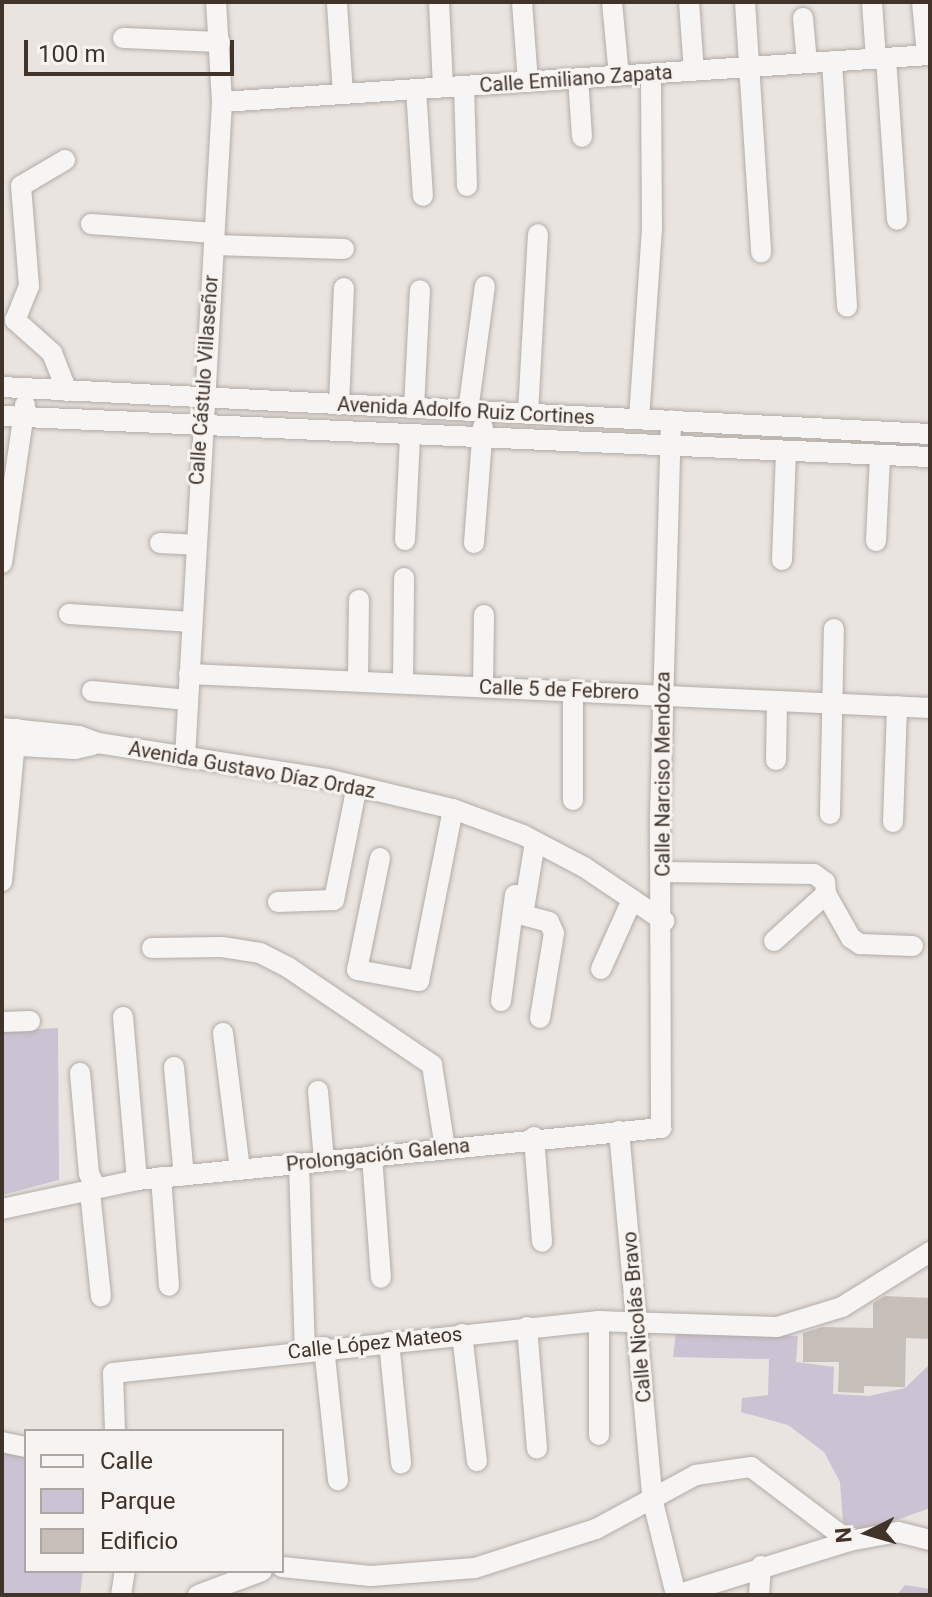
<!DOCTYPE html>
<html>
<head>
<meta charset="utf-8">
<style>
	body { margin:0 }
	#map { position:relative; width:932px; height:1597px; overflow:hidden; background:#e9e4e0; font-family:Roboto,sans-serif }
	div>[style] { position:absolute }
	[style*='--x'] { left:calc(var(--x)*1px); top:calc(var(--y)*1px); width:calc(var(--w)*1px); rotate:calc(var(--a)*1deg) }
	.green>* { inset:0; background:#cbc2d3 }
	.building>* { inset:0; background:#c6beb8 }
	.roads { filter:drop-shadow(0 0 2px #b3aba5) drop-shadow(0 0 2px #b3aba5) }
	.minor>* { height:20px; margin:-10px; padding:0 10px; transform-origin:10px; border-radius:10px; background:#f7f5f3 }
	span { translate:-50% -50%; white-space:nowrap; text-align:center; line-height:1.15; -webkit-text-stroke:6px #f7f3f0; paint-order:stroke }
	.street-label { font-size:20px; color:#403329 }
	.frame { position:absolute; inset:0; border:4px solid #403329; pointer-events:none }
	.legend { position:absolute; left:24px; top:1429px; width:260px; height:144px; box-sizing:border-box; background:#f7f3f0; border:2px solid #aea6a0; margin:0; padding:10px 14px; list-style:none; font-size:24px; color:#403329 }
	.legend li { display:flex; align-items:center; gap:16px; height:40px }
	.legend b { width:40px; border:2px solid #aea6a0 }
	.north { position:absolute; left:828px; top:1493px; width:80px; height:80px; -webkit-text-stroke:6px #f7f3f0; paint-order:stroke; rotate:265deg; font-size:22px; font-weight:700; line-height:32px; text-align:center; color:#403329 }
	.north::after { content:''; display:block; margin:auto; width:28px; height:36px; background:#403329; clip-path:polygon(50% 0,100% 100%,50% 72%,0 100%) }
	.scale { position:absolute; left:24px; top:40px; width:210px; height:36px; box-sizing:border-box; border:4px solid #403329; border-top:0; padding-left:10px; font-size:24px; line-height:28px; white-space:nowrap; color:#403329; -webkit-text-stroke:6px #f7f3f0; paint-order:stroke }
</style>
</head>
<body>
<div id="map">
	<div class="green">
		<i style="clip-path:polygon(58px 1028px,59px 1180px,2px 1195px,2px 1031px)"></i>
		<i style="clip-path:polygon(676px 1332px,798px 1336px,796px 1362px,834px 1367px,833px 1394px,869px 1396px,905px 1388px,930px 1364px,930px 1508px,858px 1534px,843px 1522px,840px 1482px,824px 1452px,788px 1425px,741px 1412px,742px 1398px,768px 1395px,769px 1359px,673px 1357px)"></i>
		<i style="clip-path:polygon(2px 1452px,26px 1455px,26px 1571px,83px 1571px,80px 1595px,2px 1595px)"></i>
		<i style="clip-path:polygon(905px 1585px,930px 1589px,930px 1595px,897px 1595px)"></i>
	</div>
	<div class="building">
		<i style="clip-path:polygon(885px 1296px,930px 1298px,930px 1339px,906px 1338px,905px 1387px,864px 1386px,864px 1393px,838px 1392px,839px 1362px,803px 1362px,803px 1333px,822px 1327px,873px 1328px,873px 1303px)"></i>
	</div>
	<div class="roads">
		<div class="minor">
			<i style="--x:439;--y:2;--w:85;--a:87.3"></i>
			<i style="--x:522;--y:2;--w:80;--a:85.7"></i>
			<i style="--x:612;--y:2;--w:74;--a:84.6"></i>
			<i style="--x:689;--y:2;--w:69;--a:85.9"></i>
			<i style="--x:745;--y:2;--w:251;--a:86.3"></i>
			<i style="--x:872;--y:2;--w:57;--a:86"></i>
			<i style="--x:922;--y:2;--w:53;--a:84.6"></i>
			<i style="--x:337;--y:4;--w:90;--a:86.2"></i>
			<i style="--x:803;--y:18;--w:45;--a:84.9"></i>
			<i style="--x:123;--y:38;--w:97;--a:2.4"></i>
			<i style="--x:886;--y:58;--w:162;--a:86.1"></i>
			<i style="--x:832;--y:61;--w:246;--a:86.5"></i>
			<i style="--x:578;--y:78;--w:59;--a:86.1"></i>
			<i style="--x:464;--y:86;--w:100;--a:88.3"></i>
			<i style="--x:416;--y:89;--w:107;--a:86.3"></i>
			<i style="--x:222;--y:102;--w:710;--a:-3.8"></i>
			<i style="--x:65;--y:160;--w:51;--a:149.4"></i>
			<i style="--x:21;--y:186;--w:100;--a:85.4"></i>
			<i style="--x:29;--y:286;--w:37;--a:112"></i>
			<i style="--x:15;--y:320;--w:50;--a:41.7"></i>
			<i style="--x:52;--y:353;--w:41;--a:68.5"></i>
			<i style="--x:91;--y:224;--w:123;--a:4.2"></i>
			<i style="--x:214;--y:245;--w:130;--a:1.8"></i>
			<i style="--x:2;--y:387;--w:929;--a:2.9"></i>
			<i style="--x:339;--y:405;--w:117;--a:-87.6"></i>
			<i style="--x:414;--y:408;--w:118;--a:-87.1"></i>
			<i style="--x:468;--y:411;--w:126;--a:-82.3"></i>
			<i style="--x:528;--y:413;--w:179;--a:-86.8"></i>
			<i style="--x:2;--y:416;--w:929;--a:2.53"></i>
			<i style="--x:639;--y:419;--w:190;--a:-86.1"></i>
			<i style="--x:652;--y:229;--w:155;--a:-90.4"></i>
			<i style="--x:405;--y:540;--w:102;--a:-87.2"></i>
			<i style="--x:876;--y:541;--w:84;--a:-87.3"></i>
			<i style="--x:160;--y:543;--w:35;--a:3"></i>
			<i style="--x:474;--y:543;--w:116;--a:-85.6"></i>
			<i style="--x:782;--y:560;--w:108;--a:-87.9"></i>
			<i style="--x:2;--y:563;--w:160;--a:-81.7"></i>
			<i style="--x:69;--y:614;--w:122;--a:3.8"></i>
			<i style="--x:189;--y:674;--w:742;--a:2.63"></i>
			<i style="--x:358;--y:681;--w:81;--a:-89.3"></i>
			<i style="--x:403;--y:682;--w:104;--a:-89.4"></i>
			<i style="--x:483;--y:687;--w:72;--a:-89.2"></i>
			<i style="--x:92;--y:691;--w:96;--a:5.4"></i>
			<i style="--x:2;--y:728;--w:77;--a:5.9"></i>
			<i style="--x:79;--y:736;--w:20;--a:20"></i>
			<i style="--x:98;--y:743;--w:232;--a:8.9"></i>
			<i style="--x:327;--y:779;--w:130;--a:13.4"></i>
			<i style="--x:453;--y:809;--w:75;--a:20.4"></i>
			<i style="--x:523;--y:835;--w:69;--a:27.7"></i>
			<i style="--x:584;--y:867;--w:97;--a:34"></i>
			<i style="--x:2;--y:745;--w:73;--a:3.1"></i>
			<i style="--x:75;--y:749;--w:18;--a:-13"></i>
			<i style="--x:185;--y:758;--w:657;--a:-86.77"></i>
			<i style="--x:222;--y:102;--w:100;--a:-93.4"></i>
			<i style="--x:776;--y:760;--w:59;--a:-89"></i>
			<i style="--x:573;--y:800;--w:110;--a:-90"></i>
			<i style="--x:830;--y:814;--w:185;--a:-88.8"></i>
			<i style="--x:893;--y:822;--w:116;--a:-88"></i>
			<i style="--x:535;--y:842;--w:74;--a:99.3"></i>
			<i style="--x:523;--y:915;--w:27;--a:15"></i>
			<i style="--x:549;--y:922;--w:12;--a:66"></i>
			<i style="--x:554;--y:933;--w:86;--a:99.4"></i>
			<i style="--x:380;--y:858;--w:114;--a:101.6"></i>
			<i style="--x:357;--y:970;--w:63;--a:10.1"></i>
			<i style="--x:419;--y:981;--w:175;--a:-78.8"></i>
			<i style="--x:662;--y:872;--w:152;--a:0.8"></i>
			<i style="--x:814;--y:874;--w:14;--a:36"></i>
			<i style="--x:825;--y:882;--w:12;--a:85"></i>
			<i style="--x:826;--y:894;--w:70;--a:137.9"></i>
			<i style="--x:2;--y:881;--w:153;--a:-84.7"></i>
			<i style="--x:826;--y:894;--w:51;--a:60.4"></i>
			<i style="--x:851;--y:938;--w:11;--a:34"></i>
			<i style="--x:860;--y:944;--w:53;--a:2.2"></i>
			<i style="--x:278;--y:902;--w:56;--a:-2"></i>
			<i style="--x:334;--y:900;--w:116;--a:-78.6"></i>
			<i style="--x:152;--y:948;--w:70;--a:-0.8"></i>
			<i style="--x:222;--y:947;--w:38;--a:9"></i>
			<i style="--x:260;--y:953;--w:33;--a:27"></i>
			<i style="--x:289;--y:968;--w:173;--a:34.1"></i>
			<i style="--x:432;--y:1065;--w:84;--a:81.1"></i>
			<i style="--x:601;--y:969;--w:76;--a:-65.8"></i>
			<i style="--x:501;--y:1001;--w:107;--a:-82.5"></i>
			<i style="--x:123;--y:1017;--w:164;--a:85.1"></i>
			<i style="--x:2;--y:1022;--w:28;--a:-2"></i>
			<i style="--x:223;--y:1033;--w:138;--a:82.9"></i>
			<i style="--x:174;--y:1067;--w:109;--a:84.8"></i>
			<i style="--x:80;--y:1073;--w:101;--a:84.9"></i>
			<i style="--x:89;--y:1174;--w:13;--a:63"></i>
			<i style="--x:318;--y:1091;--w:70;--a:85.1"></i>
			<i style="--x:619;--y:1131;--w:373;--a:84.8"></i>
			<i style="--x:653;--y:1502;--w:96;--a:76.1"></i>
			<i style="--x:534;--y:1137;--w:105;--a:85.6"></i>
			<i style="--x:372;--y:1156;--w:122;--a:85.8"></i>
			<i style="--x:299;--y:1163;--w:186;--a:88.2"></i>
			<i style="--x:161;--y:1177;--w:109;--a:85.8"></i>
			<i style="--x:95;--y:1186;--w:8;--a:130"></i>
			<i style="--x:90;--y:1192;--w:105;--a:84"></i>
			<i style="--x:2;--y:1209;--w:138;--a:-12.1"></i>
			<i style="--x:137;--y:1180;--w:527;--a:-5.67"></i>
			<i style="--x:661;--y:1128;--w:313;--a:-90.2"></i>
			<i style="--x:660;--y:815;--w:395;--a:-88.4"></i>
			<i style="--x:599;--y:1321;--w:114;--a:90"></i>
			<i style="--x:527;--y:1327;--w:122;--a:85.3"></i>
			<i style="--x:462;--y:1334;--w:128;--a:83.3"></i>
			<i style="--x:389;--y:1342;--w:122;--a:84.3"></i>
			<i style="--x:324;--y:1347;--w:134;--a:84"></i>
			<i style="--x:115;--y:1431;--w:58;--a:-92"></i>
			<i style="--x:113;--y:1373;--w:489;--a:-6.1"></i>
			<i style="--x:599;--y:1321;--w:178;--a:1.9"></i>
			<i style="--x:777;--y:1327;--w:68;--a:-17.1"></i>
			<i style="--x:842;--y:1307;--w:104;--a:-32"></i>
			<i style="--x:2;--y:1442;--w:25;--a:12"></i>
			<i style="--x:282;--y:1567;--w:89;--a:5.8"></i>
			<i style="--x:371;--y:1576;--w:104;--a:-4.4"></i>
			<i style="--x:475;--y:1568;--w:127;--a:-17.9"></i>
			<i style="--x:596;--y:1529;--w:114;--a:-28.4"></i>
			<i style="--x:696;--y:1475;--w:56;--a:-8.3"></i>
			<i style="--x:751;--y:1467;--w:123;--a:37.1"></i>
			<i style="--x:121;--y:1595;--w:24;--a:-81"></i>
			<i style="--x:198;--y:1595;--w:68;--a:-20.6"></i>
			<i style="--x:676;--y:1595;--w:181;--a:-17.3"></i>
			<i style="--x:849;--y:1541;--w:50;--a:-10.4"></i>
			<i style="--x:898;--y:1532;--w:33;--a:14"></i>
			<i style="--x:759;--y:1595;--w:29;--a:-86"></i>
		</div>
	</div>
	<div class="street-label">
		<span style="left:576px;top:79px;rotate:-4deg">Calle Emiliano Zapata</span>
		<span style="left:204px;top:380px;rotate:-86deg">Calle Cástulo Villaseñor</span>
		<span style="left:466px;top:411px;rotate:3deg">Avenida Adolfo Ruiz Cortines</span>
		<span style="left:559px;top:690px;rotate:2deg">Calle 5 de Febrero</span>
		<span style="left:252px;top:770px;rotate:10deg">Avenida Gustavo Díaz Ordaz</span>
		<span style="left:663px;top:774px;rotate:-90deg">Calle Narciso Mendoza</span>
		<span style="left:378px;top:1155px;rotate:-6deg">Prolongación Galena</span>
		<span style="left:637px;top:1317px;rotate:-95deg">Calle Nicolás Bravo</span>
		<span style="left:375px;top:1343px;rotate:-6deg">Calle López Mateos</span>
	</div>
	<div class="frame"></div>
	<ul class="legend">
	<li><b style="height:10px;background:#f7f5f3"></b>Calle</li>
	<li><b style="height:22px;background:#cbc2d3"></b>Parque</li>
	<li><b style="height:22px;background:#c6beb8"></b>Edificio</li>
	</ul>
	<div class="north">N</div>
	<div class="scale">100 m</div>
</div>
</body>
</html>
